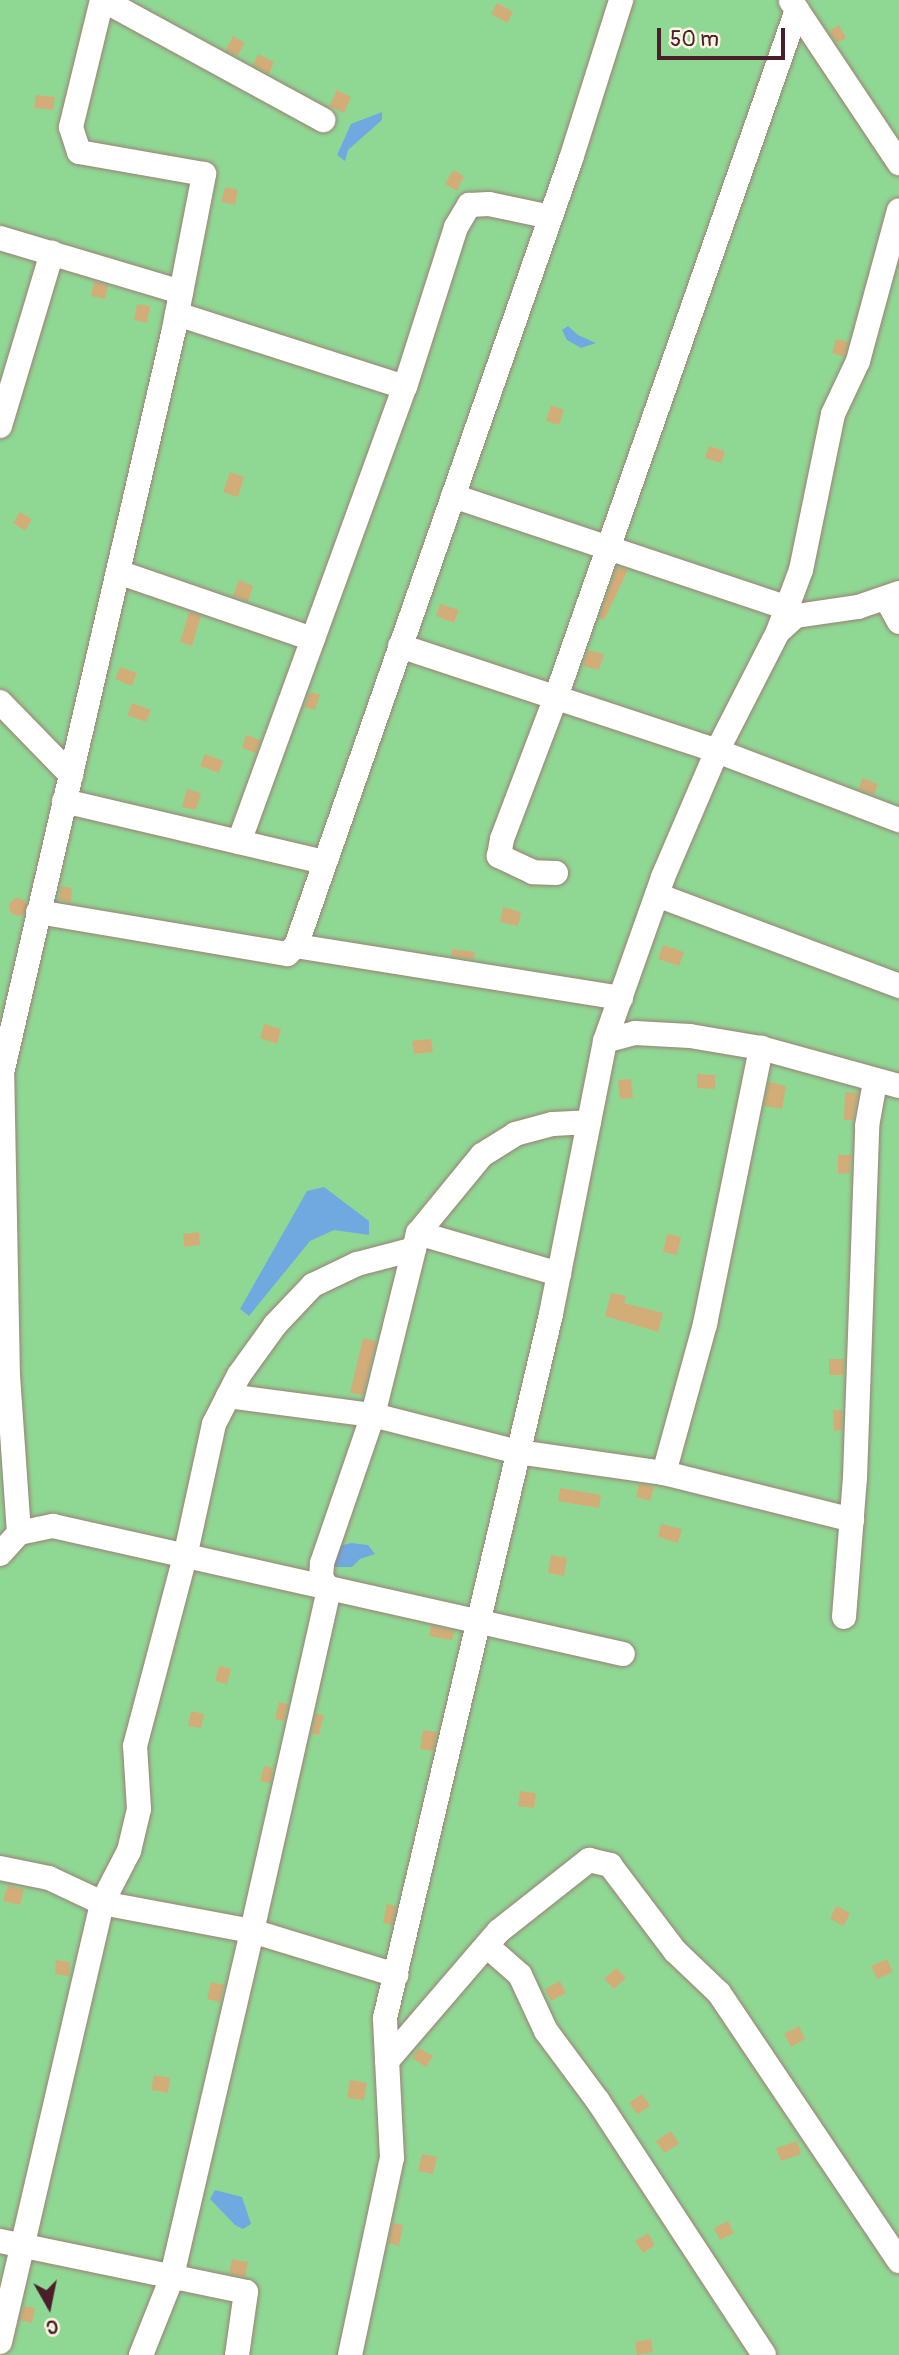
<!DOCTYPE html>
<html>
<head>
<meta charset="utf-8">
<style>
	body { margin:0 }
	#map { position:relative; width:899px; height:2355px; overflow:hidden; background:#eee2c1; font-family:Pangolin,sans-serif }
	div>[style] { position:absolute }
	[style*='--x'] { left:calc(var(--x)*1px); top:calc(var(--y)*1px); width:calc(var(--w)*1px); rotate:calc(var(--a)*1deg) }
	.green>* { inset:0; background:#8fd894 }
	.water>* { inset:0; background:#70a9e0 }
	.building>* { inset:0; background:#d3ad78 }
	.round { border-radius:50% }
	.roads { filter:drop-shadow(0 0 2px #9c8076) drop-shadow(0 0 2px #9c8076) }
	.minor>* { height:24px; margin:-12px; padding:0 12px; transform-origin:12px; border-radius:12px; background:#fff }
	span { translate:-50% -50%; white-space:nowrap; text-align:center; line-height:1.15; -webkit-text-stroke:7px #fcf5e5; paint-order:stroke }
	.north { position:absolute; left:14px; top:2271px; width:70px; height:70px; -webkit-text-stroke:5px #fcf5e5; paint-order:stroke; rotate:171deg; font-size:19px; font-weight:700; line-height:28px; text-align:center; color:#4a1f2b }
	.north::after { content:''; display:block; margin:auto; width:24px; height:32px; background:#4a1f2b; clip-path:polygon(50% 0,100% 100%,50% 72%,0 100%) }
	.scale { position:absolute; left:657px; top:28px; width:128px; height:32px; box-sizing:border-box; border:4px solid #4a1f2b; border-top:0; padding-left:9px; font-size:21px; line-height:24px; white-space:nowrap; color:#4a1f2b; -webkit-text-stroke:5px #fcf5e5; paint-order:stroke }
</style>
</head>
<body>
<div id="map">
	<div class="green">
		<i style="clip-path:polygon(0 0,899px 0,899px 2355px,0 2355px)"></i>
	</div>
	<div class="water">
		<i style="clip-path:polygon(382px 112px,382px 120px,348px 150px,345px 161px,337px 155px,351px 124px)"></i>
		<i style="clip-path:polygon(568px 326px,578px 335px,596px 343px,581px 348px,567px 340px,562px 330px)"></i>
		<i style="clip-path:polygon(324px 1187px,369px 1221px,369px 1235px,334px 1230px,310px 1241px,249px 1316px,240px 1309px,307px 1191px)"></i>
		<i style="clip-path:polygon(351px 1543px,368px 1545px,375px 1554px,360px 1559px,352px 1567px,333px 1567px,336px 1547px)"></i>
		<i style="clip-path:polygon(215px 2190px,242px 2197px,251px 2224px,243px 2229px,235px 2225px,210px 2199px)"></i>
	</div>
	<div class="building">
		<i style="clip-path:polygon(497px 3px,513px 12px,507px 23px,491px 14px)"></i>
		<i style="clip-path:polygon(839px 25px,846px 38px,837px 43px,829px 31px)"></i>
		<i style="clip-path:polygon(233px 36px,245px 43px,237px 56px,226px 50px)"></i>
		<i style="clip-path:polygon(258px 54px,274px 62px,269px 74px,253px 65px)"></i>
		<i style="clip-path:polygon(337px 90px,351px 97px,344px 113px,329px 106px)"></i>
		<i style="clip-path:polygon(36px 95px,55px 97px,53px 110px,34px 108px)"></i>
		<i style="clip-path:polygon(453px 170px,464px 176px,457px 191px,445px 184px)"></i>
		<i style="clip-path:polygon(225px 187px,238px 190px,235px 205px,221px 202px)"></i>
		<i style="clip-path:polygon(94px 281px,108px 286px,105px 299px,91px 296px)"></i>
		<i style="clip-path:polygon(137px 304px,150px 306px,147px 323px,134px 320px)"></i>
		<i style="clip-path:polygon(836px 339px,848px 342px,844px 357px,832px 353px)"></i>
		<i style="clip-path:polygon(551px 405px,564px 410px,559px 425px,546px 421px)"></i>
		<i style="clip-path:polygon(709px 446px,725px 451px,721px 463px,705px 458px)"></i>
		<i style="clip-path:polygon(230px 472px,244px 477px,238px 497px,223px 492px)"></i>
		<i style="clip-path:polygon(20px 512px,32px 519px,25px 531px,13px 523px)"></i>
		<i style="clip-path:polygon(617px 567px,628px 570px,604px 620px,599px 618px)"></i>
		<i style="clip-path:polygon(239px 580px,253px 586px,248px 601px,233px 596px)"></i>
		<i style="clip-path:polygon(440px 604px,459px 610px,454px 623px,436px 616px)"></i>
		<i style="clip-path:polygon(189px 612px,201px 616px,192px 646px,180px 642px)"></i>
		<i style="clip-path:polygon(588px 650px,604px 654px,599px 670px,583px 666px)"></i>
		<i style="clip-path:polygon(120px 667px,137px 673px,132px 686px,115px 679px)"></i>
		<i style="clip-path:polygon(310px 692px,320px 695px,315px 710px,304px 707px)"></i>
		<i style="clip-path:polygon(132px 703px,151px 710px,146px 722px,127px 715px)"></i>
		<i style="clip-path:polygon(246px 735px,260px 740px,256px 753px,242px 748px)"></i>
		<i style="clip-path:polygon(205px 754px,223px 761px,219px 773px,200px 766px)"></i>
		<i style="clip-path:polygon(862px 778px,878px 784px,874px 795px,859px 789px)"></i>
		<i style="clip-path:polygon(187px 789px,201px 793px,196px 810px,182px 807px)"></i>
		<i style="clip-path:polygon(61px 886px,72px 888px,71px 902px,59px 900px)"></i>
		<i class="round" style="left:9px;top:898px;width:18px;height:18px"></i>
		<i style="clip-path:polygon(503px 907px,521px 912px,518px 926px,500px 922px)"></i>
		<i style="clip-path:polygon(663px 945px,684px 952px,679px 966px,658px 959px)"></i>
		<i style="clip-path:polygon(452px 949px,475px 952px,474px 959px,451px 956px)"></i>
		<i style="clip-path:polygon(264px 1024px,281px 1029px,277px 1044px,260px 1038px)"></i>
		<i style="clip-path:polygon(431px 1039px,433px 1052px,414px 1054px,412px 1041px)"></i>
		<i style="clip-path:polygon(697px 1074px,715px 1075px,715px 1089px,697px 1088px)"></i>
		<i style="clip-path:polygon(631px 1079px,633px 1098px,620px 1099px,618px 1080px)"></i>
		<i style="clip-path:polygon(769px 1082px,786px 1086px,782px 1109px,764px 1106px)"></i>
		<i style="clip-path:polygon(845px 1092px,858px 1093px,853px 1120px,844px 1120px)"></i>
		<i style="clip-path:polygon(838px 1155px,851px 1155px,850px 1173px,838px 1174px)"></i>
		<i style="clip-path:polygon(199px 1232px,200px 1245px,184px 1247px,183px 1234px)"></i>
		<i style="clip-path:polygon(667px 1234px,681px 1237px,677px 1255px,663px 1252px)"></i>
		<i style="clip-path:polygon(611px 1293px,626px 1296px,624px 1303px,663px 1313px,658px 1332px,605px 1316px)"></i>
		<i style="clip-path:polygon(363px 1338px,376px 1341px,363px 1395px,350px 1393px)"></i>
		<i style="clip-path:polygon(829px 1359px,844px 1359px,844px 1375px,829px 1375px)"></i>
		<i style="clip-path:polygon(833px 1410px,842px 1410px,842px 1430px,834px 1431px)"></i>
		<i style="clip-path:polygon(639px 1484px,654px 1487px,650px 1501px,636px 1497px)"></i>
		<i style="clip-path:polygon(560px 1488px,601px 1495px,599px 1508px,558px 1501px)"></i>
		<i style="clip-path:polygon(661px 1524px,682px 1529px,678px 1543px,658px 1537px)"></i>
		<i style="clip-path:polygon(551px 1555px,567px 1558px,564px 1576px,548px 1573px)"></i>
		<i style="clip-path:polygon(431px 1626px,454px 1631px,452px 1640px,429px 1636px)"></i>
		<i style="clip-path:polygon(219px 1666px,231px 1669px,227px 1684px,215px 1681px)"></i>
		<i style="clip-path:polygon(279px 1702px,288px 1704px,284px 1721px,275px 1719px)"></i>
		<i style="clip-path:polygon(191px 1711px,204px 1714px,201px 1728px,188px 1726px)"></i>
		<i style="clip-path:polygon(316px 1714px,324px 1715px,319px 1735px,312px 1734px)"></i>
		<i style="clip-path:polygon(423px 1730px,437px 1732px,433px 1751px,420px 1749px)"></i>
		<i style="clip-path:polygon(264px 1766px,273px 1768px,270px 1783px,260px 1781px)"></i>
		<i style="clip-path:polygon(520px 1791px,536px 1793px,534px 1808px,518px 1806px)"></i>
		<i style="clip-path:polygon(8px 1885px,24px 1890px,20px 1905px,3px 1901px)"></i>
		<i style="clip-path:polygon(387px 1904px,396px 1906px,392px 1925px,383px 1923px)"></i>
		<i style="clip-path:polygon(836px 1906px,850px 1913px,844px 1926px,830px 1919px)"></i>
		<i style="clip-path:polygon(887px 1959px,893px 1972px,877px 1979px,871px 1966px)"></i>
		<i style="clip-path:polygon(56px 1960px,70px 1962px,69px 1976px,55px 1974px)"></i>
		<i style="clip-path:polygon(616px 1968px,626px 1978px,614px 1989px,604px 1979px)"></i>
		<i style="clip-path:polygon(560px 1981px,566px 1993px,551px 2001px,545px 1989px)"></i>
		<i style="clip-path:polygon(211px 1982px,224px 1985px,220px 2002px,207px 1999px)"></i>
		<i style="clip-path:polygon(799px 2026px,805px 2039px,791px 2047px,784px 2034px)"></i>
		<i style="clip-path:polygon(419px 2048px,433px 2056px,426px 2067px,412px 2058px)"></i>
		<i style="clip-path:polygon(154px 2075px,170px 2078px,168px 2093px,151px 2090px)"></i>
		<i style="clip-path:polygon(350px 2080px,367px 2083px,364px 2100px,347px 2098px)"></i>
		<i style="clip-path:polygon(642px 2094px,650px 2106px,637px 2114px,629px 2103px)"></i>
		<i style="clip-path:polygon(671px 2131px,679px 2144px,664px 2153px,656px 2141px)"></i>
		<i style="clip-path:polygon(797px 2141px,801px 2154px,781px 2161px,776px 2148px)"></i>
		<i style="clip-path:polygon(422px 2154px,437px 2157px,433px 2174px,418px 2171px)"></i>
		<i style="clip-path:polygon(728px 2221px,734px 2233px,720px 2240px,714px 2228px)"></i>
		<i style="clip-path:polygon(393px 2223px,403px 2225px,399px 2246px,389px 2243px)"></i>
		<i style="clip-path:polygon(648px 2233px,655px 2245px,643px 2253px,635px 2241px)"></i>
		<i style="clip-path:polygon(232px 2259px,248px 2262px,245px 2277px,229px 2273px)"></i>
		<i style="clip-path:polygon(24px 2306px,35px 2308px,32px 2323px,20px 2320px)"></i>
		<i style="clip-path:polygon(651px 2339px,653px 2352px,637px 2355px,635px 2342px)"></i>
	</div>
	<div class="roads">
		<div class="minor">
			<i style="--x:103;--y:0;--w:251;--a:28.6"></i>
			<i style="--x:791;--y:1;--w:195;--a:56.3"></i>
			<i style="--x:0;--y:238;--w:189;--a:16.6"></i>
			<i style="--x:177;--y:314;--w:239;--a:17.8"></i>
			<i style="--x:0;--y:426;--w:181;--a:-73.3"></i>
			<i style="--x:453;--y:496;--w:352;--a:18.5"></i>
			<i style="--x:118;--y:572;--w:206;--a:19"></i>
			<i style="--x:887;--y:600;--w:25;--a:61"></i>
			<i style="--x:779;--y:629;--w:63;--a:-69.6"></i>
			<i style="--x:801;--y:570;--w:159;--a:-78.4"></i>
			<i style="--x:833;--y:414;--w:59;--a:-64.7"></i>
			<i style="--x:858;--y:361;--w:156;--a:-74.8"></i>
			<i style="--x:400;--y:646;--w:334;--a:18.3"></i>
			<i style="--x:717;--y:751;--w:195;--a:20.8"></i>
			<i style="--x:0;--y:702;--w:102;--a:45.8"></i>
			<i style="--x:64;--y:801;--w:267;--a:13.2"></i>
			<i style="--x:239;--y:842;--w:484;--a:-70"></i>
			<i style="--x:405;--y:387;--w:168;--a:-72.3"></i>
			<i style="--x:456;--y:227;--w:26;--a:-59"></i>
			<i style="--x:469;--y:205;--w:20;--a:-3"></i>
			<i style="--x:489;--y:204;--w:63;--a:11.8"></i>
			<i style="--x:556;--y:873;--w:23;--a:-178"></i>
			<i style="--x:533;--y:872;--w:38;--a:-155"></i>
			<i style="--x:499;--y:856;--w:17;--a:-80"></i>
			<i style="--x:502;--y:839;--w:152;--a:-69.2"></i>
			<i style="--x:556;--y:697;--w:728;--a:-70.67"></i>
			<i style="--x:657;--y:895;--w:259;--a:20.6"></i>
			<i style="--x:38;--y:912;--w:253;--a:9.6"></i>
			<i style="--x:287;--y:954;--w:12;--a:-42"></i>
			<i style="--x:621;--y:998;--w:329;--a:-170.9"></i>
			<i style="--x:296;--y:946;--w:834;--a:-70.74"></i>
			<i style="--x:571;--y:159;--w:167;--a:-72.5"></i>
			<i style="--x:605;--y:1041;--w:31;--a:-15"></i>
			<i style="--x:635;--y:1033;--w:55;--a:3.1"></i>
			<i style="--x:690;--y:1036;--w:72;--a:9.6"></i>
			<i style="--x:761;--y:1048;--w:143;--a:15.4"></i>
			<i style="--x:418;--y:1233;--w:147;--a:16.2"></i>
			<i style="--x:228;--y:1396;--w:146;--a:7.5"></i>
			<i style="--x:373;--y:1415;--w:150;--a:14.3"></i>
			<i style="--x:518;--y:1452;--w:148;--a:8.2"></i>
			<i style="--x:664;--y:1473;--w:194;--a:14"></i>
			<i style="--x:664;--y:1473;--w:155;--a:-74.6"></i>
			<i style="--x:705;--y:1324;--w:282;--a:-78.5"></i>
			<i style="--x:19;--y:1533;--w:156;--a:-94"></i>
			<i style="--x:8;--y:1377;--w:304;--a:-91.1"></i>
			<i style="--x:2;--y:1073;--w:764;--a:-76.98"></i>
			<i style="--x:174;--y:329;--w:158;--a:-79"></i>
			<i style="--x:204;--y:174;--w:127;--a:-170"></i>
			<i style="--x:79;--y:152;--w:26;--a:-108"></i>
			<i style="--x:71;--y:127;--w:131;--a:-76.3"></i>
			<i style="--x:0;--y:1554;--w:28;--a:-48"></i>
			<i style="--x:19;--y:1533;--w:35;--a:-12"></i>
			<i style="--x:53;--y:1526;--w:584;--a:12.66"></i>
			<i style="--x:844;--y:1617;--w:139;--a:-85.5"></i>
			<i style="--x:855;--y:1478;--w:352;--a:-88"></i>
			<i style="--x:867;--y:1126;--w:45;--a:-79.7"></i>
			<i style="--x:0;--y:1868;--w:50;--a:11.5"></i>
			<i style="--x:49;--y:1878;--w:59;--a:25.3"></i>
			<i style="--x:102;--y:1903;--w:153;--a:10.6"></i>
			<i style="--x:252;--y:1931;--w:151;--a:17"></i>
			<i style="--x:487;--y:1946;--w:44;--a:41.3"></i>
			<i style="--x:520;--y:1975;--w:62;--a:65.1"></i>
			<i style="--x:546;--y:2031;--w:87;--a:53.4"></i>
			<i style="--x:598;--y:2101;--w:303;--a:56.8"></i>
			<i style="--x:387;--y:2061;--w:172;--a:-49.3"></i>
			<i style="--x:499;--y:1931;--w:115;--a:-38.3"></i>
			<i style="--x:589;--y:1860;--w:22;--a:13"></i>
			<i style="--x:610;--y:1865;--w:108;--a:52.9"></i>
			<i style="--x:675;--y:1951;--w:61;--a:43.7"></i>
			<i style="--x:719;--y:1993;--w:323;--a:56.1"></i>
			<i style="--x:0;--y:2241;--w:251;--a:11.7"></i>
			<i style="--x:246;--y:2292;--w:64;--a:98.1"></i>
			<i style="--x:0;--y:2342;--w:451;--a:-76.9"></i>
			<i style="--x:102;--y:1903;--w:59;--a:-62.6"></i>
			<i style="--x:129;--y:1851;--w:43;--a:-76.6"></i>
			<i style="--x:139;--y:1809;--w:63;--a:-93.6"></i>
			<i style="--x:135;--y:1746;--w:196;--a:-75.2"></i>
			<i style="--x:185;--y:1557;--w:136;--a:-77.7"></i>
			<i style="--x:214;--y:1424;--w:55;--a:-63"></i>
			<i style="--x:239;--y:1375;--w:62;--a:-54.2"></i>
			<i style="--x:275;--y:1325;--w:55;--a:-46.5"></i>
			<i style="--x:313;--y:1285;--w:49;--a:-25.5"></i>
			<i style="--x:357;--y:1264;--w:59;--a:-14.7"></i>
			<i style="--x:141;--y:2355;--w:81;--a:-68.2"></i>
			<i style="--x:171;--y:2280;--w:358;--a:-76.9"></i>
			<i style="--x:252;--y:1931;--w:351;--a:-77.3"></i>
			<i style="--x:329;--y:1589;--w:14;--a:-126"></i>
			<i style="--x:321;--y:1578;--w:15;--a:-86"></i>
			<i style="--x:322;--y:1563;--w:157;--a:-71"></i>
			<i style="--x:373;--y:1415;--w:187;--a:-76.1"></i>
			<i style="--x:418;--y:1233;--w:101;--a:-50.6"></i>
			<i style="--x:482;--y:1155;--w:39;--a:-32"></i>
			<i style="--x:515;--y:1134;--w:39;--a:-15"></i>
			<i style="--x:553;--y:1124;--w:36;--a:-3"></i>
			<i style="--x:350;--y:2355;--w:201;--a:-78"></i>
			<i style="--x:392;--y:2158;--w:140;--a:-92.9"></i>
			<i style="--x:385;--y:2018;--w:723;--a:-76.73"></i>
			<i style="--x:551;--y:1314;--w:278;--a:-78.8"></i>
			<i style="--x:605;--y:1041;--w:174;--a:-70.5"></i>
			<i style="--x:663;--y:877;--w:137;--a:-66.8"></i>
			<i style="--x:717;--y:751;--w:134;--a:-62.9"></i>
			<i style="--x:778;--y:632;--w:24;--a:-42"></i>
			<i style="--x:796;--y:616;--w:63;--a:-8.3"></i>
			<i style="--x:858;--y:607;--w:43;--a:-18.9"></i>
		</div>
	</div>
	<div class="north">С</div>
	<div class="scale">50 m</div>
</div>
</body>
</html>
